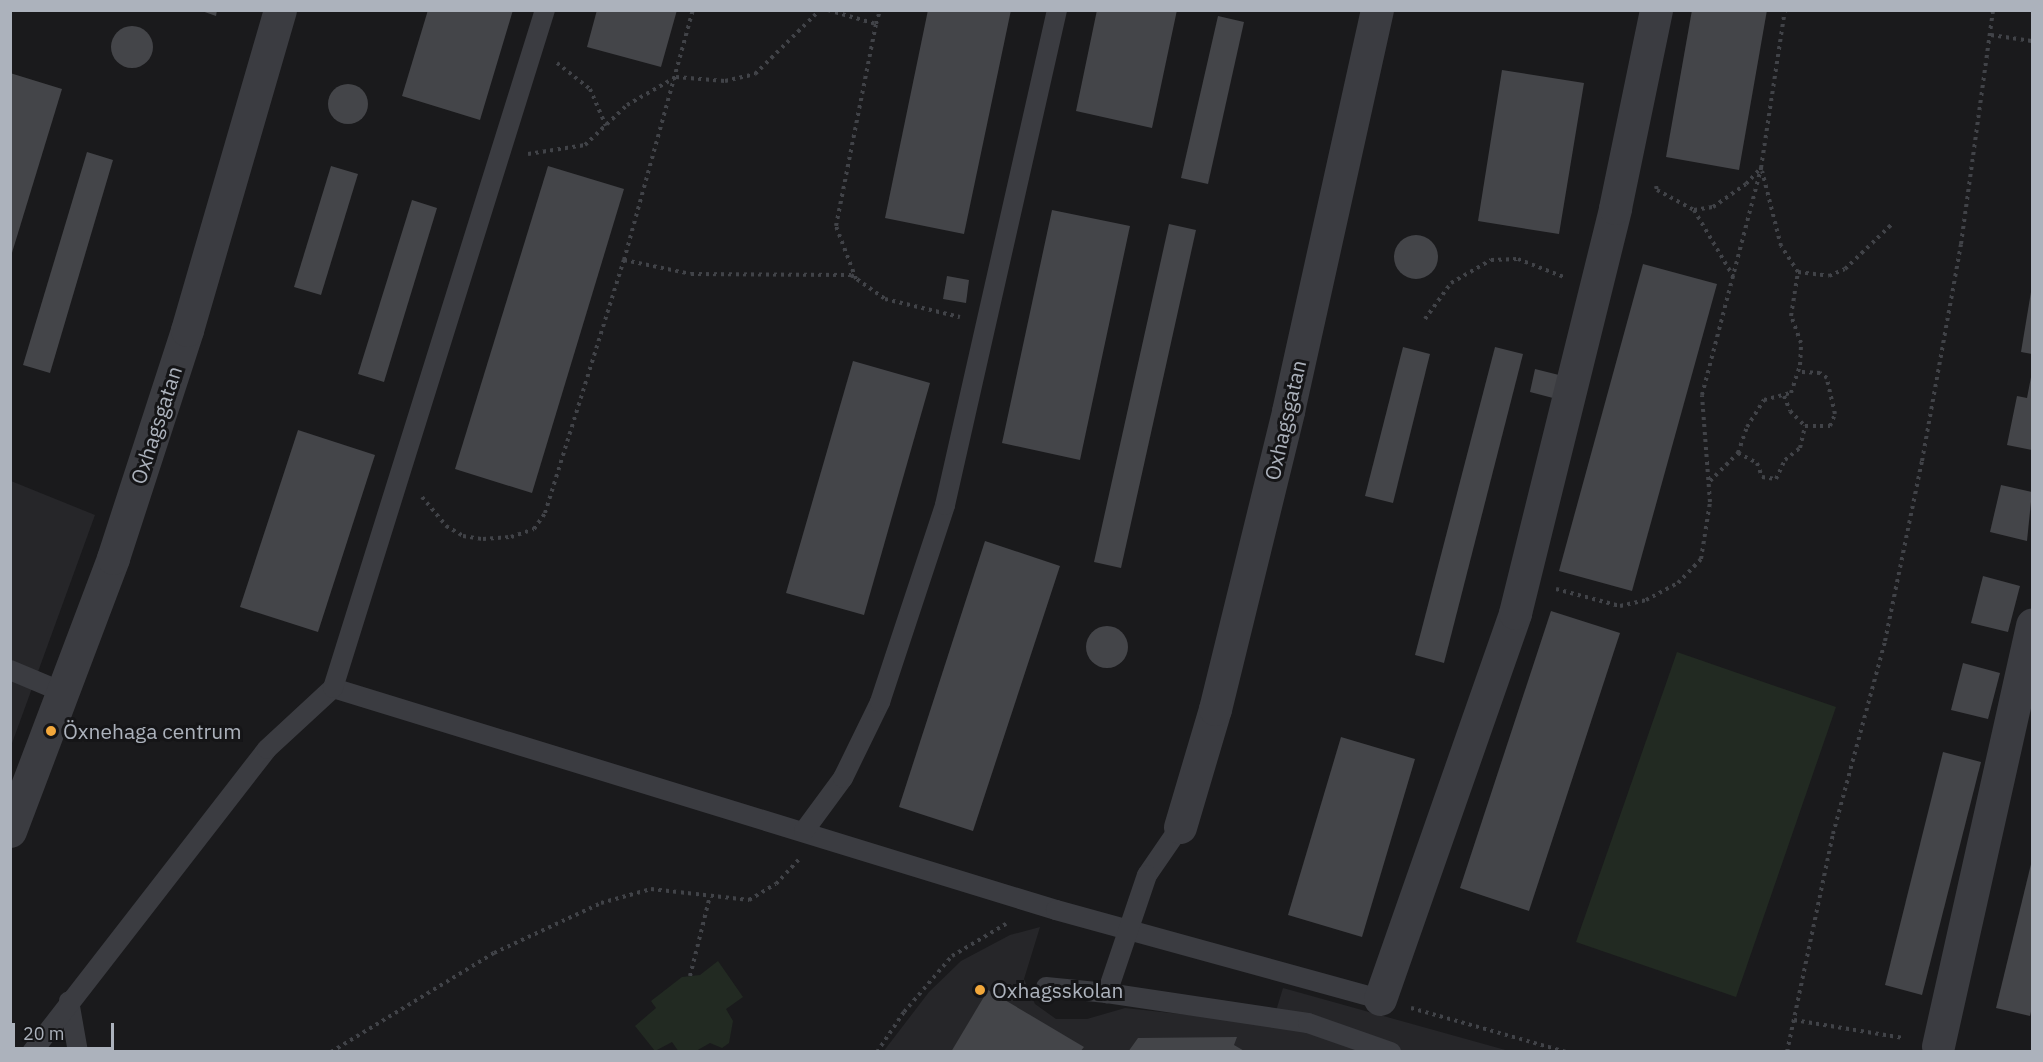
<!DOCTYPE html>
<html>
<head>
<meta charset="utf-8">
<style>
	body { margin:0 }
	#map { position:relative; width:2043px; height:1062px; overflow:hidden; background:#1a1a1c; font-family:"IBM Plex Sans",sans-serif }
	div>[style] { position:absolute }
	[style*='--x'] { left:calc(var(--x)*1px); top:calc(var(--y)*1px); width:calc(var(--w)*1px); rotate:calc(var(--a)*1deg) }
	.built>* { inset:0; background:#262629 }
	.green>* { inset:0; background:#222a22 }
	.building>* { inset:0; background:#444549 }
	.round { border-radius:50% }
	.path>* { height:4px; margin-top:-2px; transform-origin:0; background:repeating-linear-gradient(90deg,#414348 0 3px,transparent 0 7.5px) }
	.service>* { height:20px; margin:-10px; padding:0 10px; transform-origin:10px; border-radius:10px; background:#3b3c41 }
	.minor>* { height:33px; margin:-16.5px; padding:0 16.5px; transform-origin:16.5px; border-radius:16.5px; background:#3b3c41 }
	.tertiary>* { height:33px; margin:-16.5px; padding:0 16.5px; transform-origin:16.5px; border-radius:16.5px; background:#3b3c41 }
	.dots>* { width:16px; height:16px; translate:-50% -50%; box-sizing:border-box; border:3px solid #151517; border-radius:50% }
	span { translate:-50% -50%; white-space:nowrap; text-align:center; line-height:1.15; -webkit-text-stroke:6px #151517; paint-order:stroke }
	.street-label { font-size:21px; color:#acb2bc }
	.poi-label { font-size:21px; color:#acb2bc }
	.left { translate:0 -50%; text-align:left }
	.frame { position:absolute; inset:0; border:12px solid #acb2bc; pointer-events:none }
	.scale { position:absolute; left:12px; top:1023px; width:102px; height:27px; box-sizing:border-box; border:3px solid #acb2bc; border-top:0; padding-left:8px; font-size:18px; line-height:21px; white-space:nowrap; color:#acb2bc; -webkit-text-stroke:4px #151517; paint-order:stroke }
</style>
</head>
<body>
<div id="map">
	<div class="built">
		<i style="clip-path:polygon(11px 481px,95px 515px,11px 746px)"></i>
		<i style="clip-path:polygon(1040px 927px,1024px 979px,1035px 1004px,1056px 1019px,1087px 1019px,1125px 1008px,1272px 1024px,1283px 988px,1509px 1051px,883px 1052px,929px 992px,961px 961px,1010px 935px)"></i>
	</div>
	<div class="green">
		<i style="clip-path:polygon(1677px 652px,1836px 707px,1736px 997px,1576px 942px)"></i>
		<i style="clip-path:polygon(718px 961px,743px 997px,726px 1009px,733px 1021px,729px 1043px,722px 1048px,710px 1043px,696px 1051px,679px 1052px,672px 1042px,655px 1051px,635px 1026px,656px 1008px,651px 1001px,682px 977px,700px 975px)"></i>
	</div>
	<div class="building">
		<i style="clip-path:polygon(199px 10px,217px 10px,216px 16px)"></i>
		<i style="clip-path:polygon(428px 10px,513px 10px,480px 120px,402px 96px)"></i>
		<i style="clip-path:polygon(597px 10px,677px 10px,661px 67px,587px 47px)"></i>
		<i style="clip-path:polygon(928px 10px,1011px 10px,964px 234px,885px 218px)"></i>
		<i style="clip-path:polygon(1097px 10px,1177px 10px,1152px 128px,1076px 111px)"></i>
		<i style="clip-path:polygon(1692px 10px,1767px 10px,1739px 170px,1666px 157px)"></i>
		<i style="clip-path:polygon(1218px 16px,1244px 22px,1208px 184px,1181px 178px)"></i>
		<i class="round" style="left:111px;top:26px;width:42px;height:42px"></i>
		<i style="clip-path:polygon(1502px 70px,1584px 83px,1559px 234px,1478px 221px)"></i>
		<i style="clip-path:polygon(10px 73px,62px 89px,11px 256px,10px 255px)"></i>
		<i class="round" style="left:328px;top:84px;width:40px;height:40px"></i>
		<i style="clip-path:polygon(87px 152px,113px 160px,50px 373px,23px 365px)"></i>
		<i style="clip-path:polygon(331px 166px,358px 174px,321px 295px,294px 287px)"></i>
		<i style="clip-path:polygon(548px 166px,624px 189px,532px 493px,455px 469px)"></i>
		<i style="clip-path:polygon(412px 200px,437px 208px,384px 382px,358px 374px)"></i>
		<i style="clip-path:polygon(1052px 210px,1130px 226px,1080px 460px,1002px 443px)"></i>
		<i style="clip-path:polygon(1169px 224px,1196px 230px,1121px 568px,1094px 562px)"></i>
		<i class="round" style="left:1394px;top:235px;width:44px;height:44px"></i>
		<i style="clip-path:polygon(1643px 264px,1717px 284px,1632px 591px,1559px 571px)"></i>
		<i style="clip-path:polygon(947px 276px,969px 280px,966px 303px,943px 299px)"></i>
		<i style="clip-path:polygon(2031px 292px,2032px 292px,2032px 354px,2021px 352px)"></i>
		<i style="clip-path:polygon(1403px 347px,1430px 354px,1393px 503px,1365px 496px)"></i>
		<i style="clip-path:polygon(1495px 347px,1523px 354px,1444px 663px,1415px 655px)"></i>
		<i style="clip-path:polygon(853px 361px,930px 383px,864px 615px,786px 593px)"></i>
		<i style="clip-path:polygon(1535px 369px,1559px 375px,1553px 398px,1530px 392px)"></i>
		<i style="clip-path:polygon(2031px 377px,2032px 378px,2032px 450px,2007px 445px,2017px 396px,2027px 398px)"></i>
		<i style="clip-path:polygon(298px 430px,375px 455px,318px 632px,240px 607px)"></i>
		<i style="clip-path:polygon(2001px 485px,2032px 492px,2027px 541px,1990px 532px)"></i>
		<i style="clip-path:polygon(985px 541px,1060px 566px,973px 831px,899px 807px)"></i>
		<i style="clip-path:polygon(1983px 576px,2020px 586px,2008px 632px,1971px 623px)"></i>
		<i style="clip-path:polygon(1551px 611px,1620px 633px,1529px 911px,1460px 888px)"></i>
		<i class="round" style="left:1086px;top:626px;width:42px;height:42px"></i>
		<i style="clip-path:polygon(1963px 663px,2000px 673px,1988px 719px,1951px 710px)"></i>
		<i style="clip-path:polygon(1341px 737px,1415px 759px,1362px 937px,1288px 915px)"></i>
		<i style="clip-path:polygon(1943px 752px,1981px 762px,1922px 995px,1885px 985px)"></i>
		<i style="clip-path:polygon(2032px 860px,2032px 1007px,2030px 1016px,1996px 1008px)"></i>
		<i style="clip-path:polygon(988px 990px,1084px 1047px,1080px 1052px,951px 1052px)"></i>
		<i style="clip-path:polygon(1237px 1037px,1234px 1045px,1246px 1052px,1128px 1052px,1138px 1038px)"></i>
	</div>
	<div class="path">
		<i style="--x:828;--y:10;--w:50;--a:16.3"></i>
		<i style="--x:876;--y:24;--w:15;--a:-74"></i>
		<i style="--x:1991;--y:35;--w:41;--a:8.3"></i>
		<i style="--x:557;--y:63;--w:42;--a:38.2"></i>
		<i style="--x:590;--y:89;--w:40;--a:66.6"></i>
		<i style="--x:528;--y:154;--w:58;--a:-9"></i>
		<i style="--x:585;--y:145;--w:58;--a:-43.6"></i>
		<i style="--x:627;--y:105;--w:56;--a:-29.7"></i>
		<i style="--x:676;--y:77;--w:49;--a:4.7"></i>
		<i style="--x:725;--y:81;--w:31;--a:-13"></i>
		<i style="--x:755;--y:74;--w:91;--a:-44.6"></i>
		<i style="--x:1656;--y:186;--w:4;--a:76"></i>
		<i style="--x:1657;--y:190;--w:42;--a:28.4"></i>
		<i style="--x:1694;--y:210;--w:19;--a:-9"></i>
		<i style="--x:1713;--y:207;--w:40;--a:-34.9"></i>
		<i style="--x:1746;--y:184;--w:22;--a:-47"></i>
		<i style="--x:1694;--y:210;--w:77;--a:59.4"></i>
		<i style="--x:624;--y:260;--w:68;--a:11.8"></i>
		<i style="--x:691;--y:274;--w:160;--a:0.4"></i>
		<i style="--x:851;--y:275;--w:42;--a:35.2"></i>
		<i style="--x:885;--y:299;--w:77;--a:13.5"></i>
		<i style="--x:1798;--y:272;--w:31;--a:7"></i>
		<i style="--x:1829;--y:276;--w:17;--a:-24"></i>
		<i style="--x:1845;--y:269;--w:64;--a:-43.7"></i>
		<i style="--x:856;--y:279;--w:57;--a:-110.7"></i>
		<i style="--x:836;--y:226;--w:206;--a:-78.8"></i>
		<i style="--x:1425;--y:319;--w:44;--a:-54.2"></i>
		<i style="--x:1451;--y:283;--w:46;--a:-29.9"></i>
		<i style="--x:1491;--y:260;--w:27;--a:-2"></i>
		<i style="--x:1518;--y:259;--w:49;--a:21.4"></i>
		<i style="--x:1784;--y:396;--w:16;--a:68"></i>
		<i style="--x:1790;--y:411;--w:21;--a:45"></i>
		<i style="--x:1805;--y:426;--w:25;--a:0"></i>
		<i style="--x:1830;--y:426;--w:13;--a:-67"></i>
		<i style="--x:1835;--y:414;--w:37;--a:-103"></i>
		<i style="--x:1827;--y:378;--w:9;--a:-144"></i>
		<i style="--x:1820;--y:373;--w:22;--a:-177"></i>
		<i style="--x:1738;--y:453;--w:21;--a:28"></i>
		<i style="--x:1757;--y:463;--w:15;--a:70"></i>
		<i style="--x:1762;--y:477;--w:14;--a:8"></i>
		<i style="--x:1776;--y:479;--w:21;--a:-65"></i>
		<i style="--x:1785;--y:460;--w:19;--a:-39"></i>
		<i style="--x:1800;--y:448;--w:23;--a:-77"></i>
		<i style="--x:1710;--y:481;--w:40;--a:-45"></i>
		<i style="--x:1738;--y:453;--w:28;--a:-71"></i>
		<i style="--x:1747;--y:427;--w:32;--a:-58"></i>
		<i style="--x:1764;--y:400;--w:28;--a:-15"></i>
		<i style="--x:1791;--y:393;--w:29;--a:-72"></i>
		<i style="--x:1800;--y:365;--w:22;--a:-87"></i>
		<i style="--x:1801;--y:343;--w:29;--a:-110"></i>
		<i style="--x:1791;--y:316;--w:45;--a:-81"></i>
		<i style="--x:1798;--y:272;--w:31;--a:-123"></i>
		<i style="--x:1781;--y:246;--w:77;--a:-104.2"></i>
		<i style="--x:422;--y:497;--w:38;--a:50"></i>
		<i style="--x:446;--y:526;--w:20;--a:30"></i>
		<i style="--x:463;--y:536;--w:20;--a:9"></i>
		<i style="--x:483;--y:539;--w:28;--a:-4"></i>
		<i style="--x:511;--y:537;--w:24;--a:-19"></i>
		<i style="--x:534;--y:529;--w:19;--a:-55"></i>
		<i style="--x:545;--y:513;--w:265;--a:-72.7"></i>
		<i style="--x:624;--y:260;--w:259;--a:-74.6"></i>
		<i style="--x:1556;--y:589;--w:66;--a:14.9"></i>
		<i style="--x:1620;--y:606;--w:27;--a:-13"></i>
		<i style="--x:1646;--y:600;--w:36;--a:-28"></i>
		<i style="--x:1678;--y:583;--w:33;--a:-46"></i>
		<i style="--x:1701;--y:559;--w:58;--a:-81"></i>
		<i style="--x:1710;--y:502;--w:107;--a:-94.3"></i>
		<i style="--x:1702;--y:395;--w:235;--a:-75.4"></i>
		<i style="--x:1761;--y:168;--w:160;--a:-81.4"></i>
		<i style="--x:690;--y:976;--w:82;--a:-76"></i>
		<i style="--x:1411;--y:1008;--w:161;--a:15.8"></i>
		<i style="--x:1794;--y:1020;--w:111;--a:9.3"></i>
		<i style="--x:331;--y:1052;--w:191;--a:-31.3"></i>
		<i style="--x:494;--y:953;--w:118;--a:-25"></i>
		<i style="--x:601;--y:903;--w:52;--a:-15.6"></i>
		<i style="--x:651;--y:889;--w:99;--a:6.4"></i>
		<i style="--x:749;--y:900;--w:31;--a:-31"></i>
		<i style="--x:776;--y:884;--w:34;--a:-47"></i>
		<i style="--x:877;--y:1052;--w:48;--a:-56"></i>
		<i style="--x:904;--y:1012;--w:74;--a:-49.4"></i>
		<i style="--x:952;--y:956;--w:63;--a:-30.7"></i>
		<i style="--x:1787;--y:1052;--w:223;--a:-78.1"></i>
		<i style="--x:1833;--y:834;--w:200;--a:-74.9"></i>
		<i style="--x:1885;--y:641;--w:184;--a:-78.4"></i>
		<i style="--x:1922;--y:461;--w:220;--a:-79.8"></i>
		<i style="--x:1961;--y:244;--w:236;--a:-82.2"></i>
	</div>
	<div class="service">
		<i style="--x:10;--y:670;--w:60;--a:22.7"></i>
		<i style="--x:333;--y:688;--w:756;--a:17.07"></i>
		<i style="--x:1056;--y:910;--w:336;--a:15.4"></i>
		<i style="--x:1180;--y:827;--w:58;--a:124.5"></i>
		<i style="--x:1147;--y:875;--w:125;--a:108.7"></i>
		<i style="--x:1107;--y:993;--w:203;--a:8.5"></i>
		<i style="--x:1308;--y:1023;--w:88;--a:19.3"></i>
		<i style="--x:804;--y:831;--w:66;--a:-53.7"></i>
		<i style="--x:843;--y:778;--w:85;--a:-64"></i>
		<i style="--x:880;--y:702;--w:207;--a:-71.7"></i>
		<i style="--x:945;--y:505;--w:508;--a:-77.25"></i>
		<i style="--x:1046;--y:987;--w:61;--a:5.6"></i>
		<i style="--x:69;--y:1001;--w:52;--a:80"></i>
		<i style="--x:32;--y:1052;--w:383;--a:-52.2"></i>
		<i style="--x:267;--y:749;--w:90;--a:-42.7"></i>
		<i style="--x:333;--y:688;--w:710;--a:-72.64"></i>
	</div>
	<div class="minor">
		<i style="--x:1380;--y:999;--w:409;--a:-70.7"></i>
		<i style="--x:1515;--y:613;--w:417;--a:-76.1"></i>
		<i style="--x:1615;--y:208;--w:202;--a:-78.3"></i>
		<i style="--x:1938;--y:1046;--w:432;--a:-77.4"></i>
	</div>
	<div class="tertiary">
		<i style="--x:1180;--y:827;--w:123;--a:-73.5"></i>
		<i style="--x:1215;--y:709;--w:307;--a:-76.2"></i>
		<i style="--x:1288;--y:411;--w:411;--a:-77.5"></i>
		<i style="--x:10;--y:831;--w:292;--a:-69.3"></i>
		<i style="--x:113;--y:558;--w:240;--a:-72"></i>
		<i style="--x:187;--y:330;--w:333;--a:-73.8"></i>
	</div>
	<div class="dots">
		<i style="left:51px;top:731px;background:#f3a83b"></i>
		<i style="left:980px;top:990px;background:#f3a83b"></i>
	</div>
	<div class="street-label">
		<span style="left:1285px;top:420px;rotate:-77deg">Oxhagsgatan</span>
		<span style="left:156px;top:425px;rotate:-72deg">Oxhagsgatan</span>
	</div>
	<div class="poi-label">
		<span class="left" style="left:63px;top:731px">Öxnehaga centrum</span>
		<span class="left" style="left:992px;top:990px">Oxhagsskolan</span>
	</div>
	<div class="frame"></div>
	<div class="scale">20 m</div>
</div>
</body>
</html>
